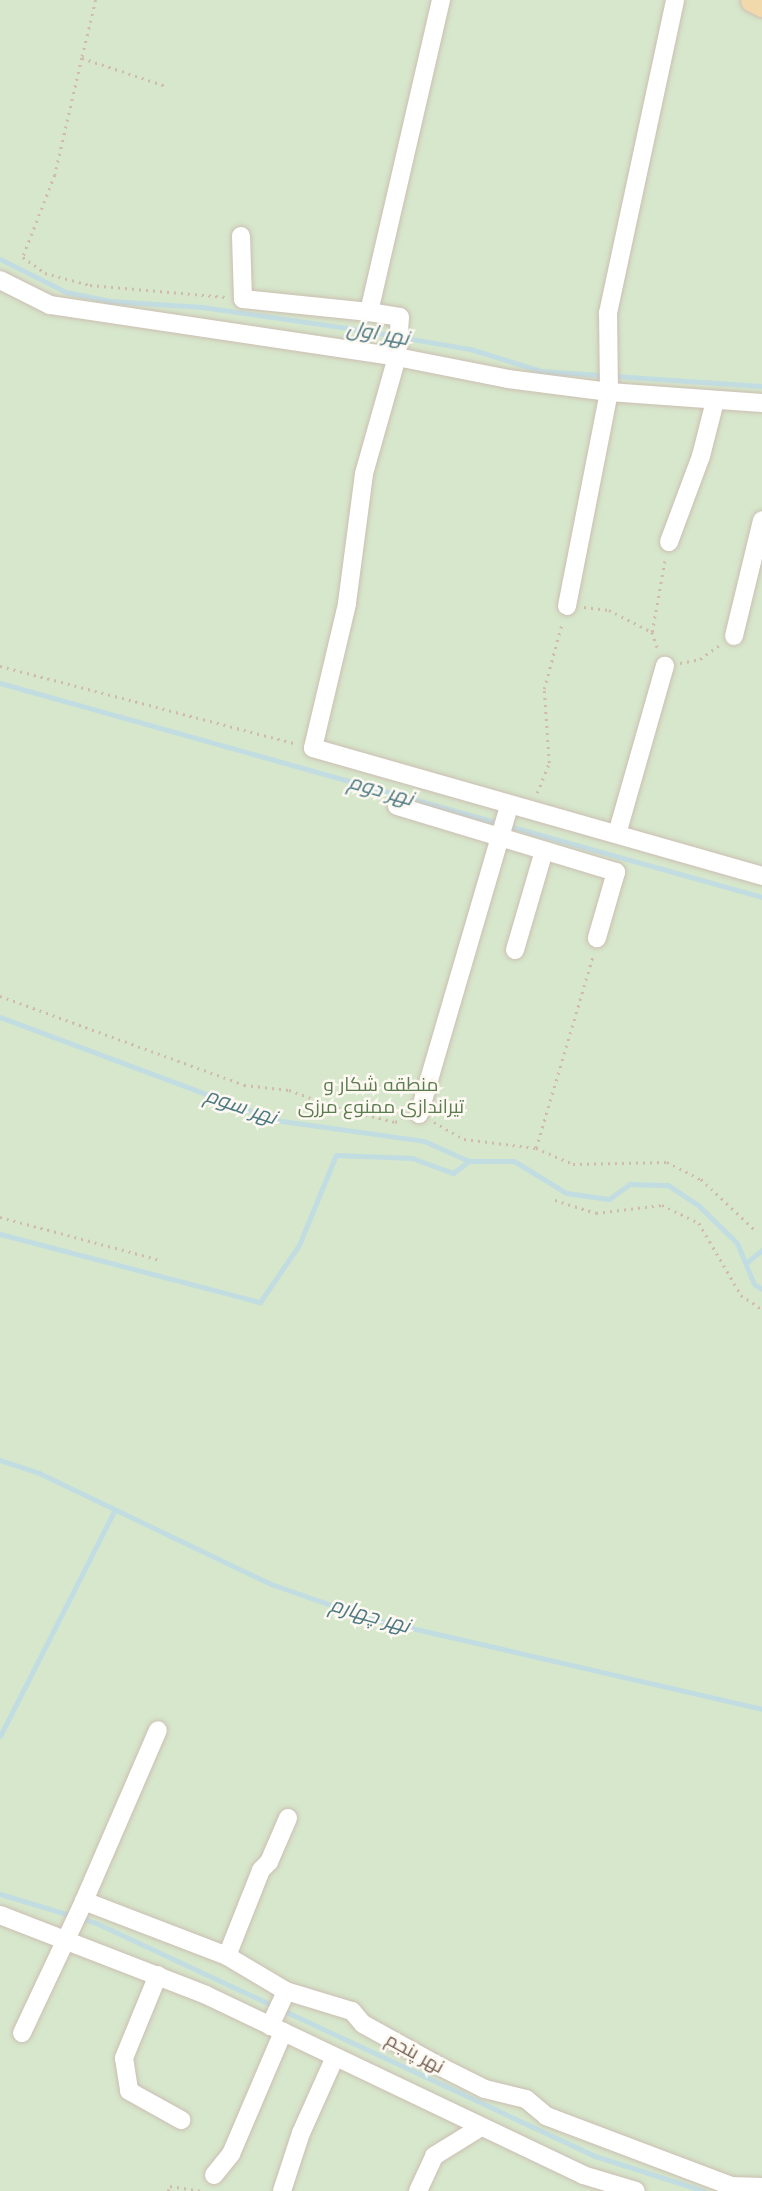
<!DOCTYPE html>
<html>
<head>
<meta charset="utf-8">
<style>
	body { margin:0 }
	#map { position:relative; width:762px; height:2191px; overflow:hidden; background:#faf5ec; font-family:Helvetica,Cairo,sans-serif }
	div>[style] { position:absolute }
	[style*='--x'] { left:calc(var(--x)*1px); top:calc(var(--y)*1px); width:calc(var(--w)*1px); rotate:calc(var(--a)*1deg) }
	.green>* { inset:0; background:#d6e7cb }
	.stream>* { height:5px; margin:-2.5px; padding:0 2.5px; transform-origin:2.5px; border-radius:2.5px; background:#c2dde2 }
	.path>* { height:2.5px; margin-top:-1.25px; transform-origin:0; background:repeating-linear-gradient(90deg,#d2baa9 0 2px,transparent 0 7px) }
	.roads { filter:drop-shadow(0 0 2px #ccbeb2) drop-shadow(0 0 2px #ccbeb2) }
	.minor>* { height:18px; margin:-9px; padding:0 9px; transform-origin:9px; border-radius:9px; background:#fff }
	.major>* { height:23px; margin:-11.5px; padding:0 11.5px; transform-origin:11.5px; border-radius:11.5px; background:#f1d9ac }
	span { translate:-50% -50%; white-space:nowrap; text-align:center; line-height:1.15; -webkit-text-stroke:5px #fdf9f2; paint-order:stroke }
	.park-label { font-size:19px; color:#5a7c4e }
	.street-label { font-size:19px; color:#735e51 }
	.water-label { font-size:21px; color:#4d7983; font-style:italic }
</style>
</head>
<body>
<div id="map">
	<div class="green">
		<i style="clip-path:polygon(0 0,762px 0,762px 2191px,0 2191px)"></i>
	</div>
	<div class="stream">
		<i style="--x:0;--y:259;--w:74;--a:26.6"></i>
		<i style="--x:66;--y:292;--w:45;--a:11.6"></i>
		<i style="--x:110;--y:301;--w:92;--a:3.7"></i>
		<i style="--x:202;--y:307;--w:148;--a:8.2"></i>
		<i style="--x:348;--y:328;--w:124;--a:9.8"></i>
		<i style="--x:470;--y:349;--w:74;--a:17.2"></i>
		<i style="--x:541;--y:371;--w:222;--a:3.9"></i>
		<i style="--x:0;--y:683;--w:791;--a:15.69"></i>
		<i style="--x:0;--y:1017;--w:294;--a:20.5"></i>
		<i style="--x:275;--y:1120;--w:150;--a:8"></i>
		<i style="--x:424;--y:1141;--w:49;--a:24"></i>
		<i style="--x:469;--y:1161;--w:45;--a:0"></i>
		<i style="--x:514;--y:1161;--w:61;--a:31.6"></i>
		<i style="--x:566;--y:1193;--w:43;--a:7.9"></i>
		<i style="--x:609;--y:1199;--w:26;--a:-36"></i>
		<i style="--x:630;--y:1184;--w:38;--a:2"></i>
		<i style="--x:668;--y:1185;--w:37;--a:34"></i>
		<i style="--x:699;--y:1206;--w:53;--a:44.2"></i>
		<i style="--x:737;--y:1243;--w:44;--a:67.5"></i>
		<i style="--x:754;--y:1284;--w:9;--a:32"></i>
		<i style="--x:0;--y:1234;--w:269;--a:14.7"></i>
		<i style="--x:260;--y:1302;--w:69;--a:-55.6"></i>
		<i style="--x:299;--y:1245;--w:97;--a:-67.7"></i>
		<i style="--x:336;--y:1155;--w:76;--a:2.3"></i>
		<i style="--x:412;--y:1158;--w:44;--a:20.1"></i>
		<i style="--x:453;--y:1173;--w:20;--a:-37"></i>
		<i style="--x:746;--y:1263;--w:21;--a:-39"></i>
		<i style="--x:0;--y:1460;--w:41;--a:18.4"></i>
		<i style="--x:39;--y:1473;--w:257;--a:25.6"></i>
		<i style="--x:271;--y:1584;--w:103;--a:19.3"></i>
		<i style="--x:368;--y:1618;--w:404;--a:13"></i>
		<i style="--x:0;--y:1736;--w:252;--a:-63.1"></i>
		<i style="--x:0;--y:1894;--w:100;--a:16.8"></i>
		<i style="--x:96;--y:1923;--w:551;--a:25.03"></i>
		<i style="--x:595;--y:2156;--w:114;--a:17.8"></i>
	</div>
	<div class="path">
		<i style="--x:96;--y:0;--w:60;--a:103.6"></i>
		<i style="--x:82;--y:58;--w:89;--a:18.4"></i>
		<i style="--x:82;--y:58;--w:120;--a:103"></i>
		<i style="--x:55;--y:175;--w:88;--a:111.3"></i>
		<i style="--x:23;--y:257;--w:27;--a:36"></i>
		<i style="--x:45;--y:273;--w:47;--a:14.9"></i>
		<i style="--x:90;--y:285;--w:137;--a:5"></i>
		<i style="--x:584;--y:607;--w:25;--a:7"></i>
		<i style="--x:609;--y:610;--w:48;--a:27.1"></i>
		<i style="--x:652;--y:632;--w:21;--a:71"></i>
		<i style="--x:652;--y:632;--w:74;--a:-79.9"></i>
		<i style="--x:680;--y:663;--w:20;--a:-11"></i>
		<i style="--x:700;--y:659;--w:26;--a:-36"></i>
		<i style="--x:0;--y:666;--w:308;--a:14.7"></i>
		<i style="--x:537;--y:793;--w:32;--a:-68"></i>
		<i style="--x:549;--y:763;--w:74;--a:-93.9"></i>
		<i style="--x:544;--y:689;--w:68;--a:-74.7"></i>
		<i style="--x:0;--y:996;--w:260;--a:20"></i>
		<i style="--x:244;--y:1085;--w:45;--a:6.3"></i>
		<i style="--x:289;--y:1090;--w:52;--a:20.2"></i>
		<i style="--x:338;--y:1108;--w:59;--a:13.8"></i>
		<i style="--x:395;--y:1122;--w:7;--a:-16"></i>
		<i style="--x:434;--y:1122;--w:34;--a:30"></i>
		<i style="--x:464;--y:1139;--w:73;--a:7.1"></i>
		<i style="--x:536;--y:1148;--w:40;--a:23.4"></i>
		<i style="--x:573;--y:1164;--w:94;--a:-1.2"></i>
		<i style="--x:667;--y:1162;--w:38;--a:27"></i>
		<i style="--x:701;--y:1179;--w:77;--a:43.4"></i>
		<i style="--x:536;--y:1148;--w:201;--a:-73.5"></i>
		<i style="--x:555;--y:1200;--w:43;--a:17.6"></i>
		<i style="--x:596;--y:1213;--w:66;--a:-6.9"></i>
		<i style="--x:662;--y:1205;--w:41;--a:25.9"></i>
		<i style="--x:699;--y:1223;--w:83;--a:59.7"></i>
		<i style="--x:741;--y:1295;--w:25;--a:34"></i>
		<i style="--x:0;--y:1217;--w:163;--a:15"></i>
		<i style="--x:168;--y:2191;--w:5;--a:-68"></i>
		<i style="--x:170;--y:2186;--w:33;--a:9"></i>
	</div>
	<div class="roads">
		<div class="minor">
			<i style="--x:441;--y:0;--w:320;--a:103"></i>
			<i style="--x:369;--y:312;--w:31;--a:9"></i>
			<i style="--x:400;--y:317;--w:40;--a:94.3"></i>
			<i style="--x:397;--y:357;--w:122;--a:105.8"></i>
			<i style="--x:364;--y:474;--w:131;--a:97.5"></i>
			<i style="--x:347;--y:604;--w:148;--a:103.3"></i>
			<i style="--x:313;--y:748;--w:467;--a:15.9"></i>
			<i style="--x:241;--y:236;--w:63;--a:88.2"></i>
			<i style="--x:243;--y:299;--w:127;--a:5.9"></i>
			<i style="--x:0;--y:280;--w:56;--a:26.6"></i>
			<i style="--x:50;--y:305;--w:351;--a:8.5"></i>
			<i style="--x:397;--y:357;--w:113;--a:11.2"></i>
			<i style="--x:508;--y:379;--w:102;--a:7.3"></i>
			<i style="--x:609;--y:392;--w:153;--a:4.1"></i>
			<i style="--x:669;--y:542;--w:92;--a:-69.6"></i>
			<i style="--x:701;--y:456;--w:57;--a:-75.7"></i>
			<i style="--x:567;--y:606;--w:218;--a:-78.9"></i>
			<i style="--x:609;--y:392;--w:79;--a:-90.7"></i>
			<i style="--x:608;--y:313;--w:320;--a:-77.9"></i>
			<i style="--x:734;--y:636;--w:119;--a:-76.4"></i>
			<i style="--x:397;--y:806;--w:229;--a:16.8"></i>
			<i style="--x:616;--y:872;--w:69;--a:106.1"></i>
			<i style="--x:617;--y:834;--w:175;--a:-74.1"></i>
			<i style="--x:515;--y:950;--w:103;--a:-73.7"></i>
			<i style="--x:419;--y:1114;--w:320;--a:-73.7"></i>
			<i style="--x:84;--y:1901;--w:186;--a:-66.6"></i>
			<i style="--x:0;--y:1915;--w:221;--a:21.2"></i>
			<i style="--x:206;--y:1995;--w:418;--a:25.5"></i>
			<i style="--x:583;--y:2175;--w:55;--a:16.8"></i>
			<i style="--x:227;--y:1956;--w:92;--a:-68.4"></i>
			<i style="--x:261;--y:1870;--w:11;--a:-45"></i>
			<i style="--x:269;--y:1862;--w:48;--a:-66.6"></i>
			<i style="--x:158;--y:1975;--w:90;--a:112.3"></i>
			<i style="--x:124;--y:2058;--w:33;--a:81"></i>
			<i style="--x:129;--y:2091;--w:60;--a:29.1"></i>
			<i style="--x:270;--y:2026;--w:38;--a:-65"></i>
			<i style="--x:22;--y:2033;--w:146;--a:-64.8"></i>
			<i style="--x:84;--y:1901;--w:153;--a:21"></i>
			<i style="--x:227;--y:1956;--w:69;--a:30.7"></i>
			<i style="--x:286;--y:1991;--w:69;--a:16.9"></i>
			<i style="--x:352;--y:2011;--w:17;--a:50"></i>
			<i style="--x:363;--y:2024;--w:87;--a:28.9"></i>
			<i style="--x:439;--y:2066;--w:51;--a:26.6"></i>
			<i style="--x:485;--y:2089;--w:42;--a:13.7"></i>
			<i style="--x:526;--y:2099;--w:26;--a:40"></i>
			<i style="--x:546;--y:2116;--w:198;--a:20.7"></i>
			<i style="--x:731;--y:2186;--w:31;--a:2"></i>
			<i style="--x:214;--y:2175;--w:27;--a:-51"></i>
			<i style="--x:231;--y:2154;--w:133;--a:-66.9"></i>
			<i style="--x:282;--y:2191;--w:61;--a:-71.9"></i>
			<i style="--x:301;--y:2133;--w:83;--a:-65.9"></i>
			<i style="--x:418;--y:2191;--w:38;--a:-65"></i>
			<i style="--x:434;--y:2156;--w:55;--a:-31.7"></i>
		</div>
		<div class="major">
			<i style="--x:752;--y:0;--w:11;--a:27"></i>
		</div>
	</div>
	<div class="park-label">
		<span style="left:381px;top:1096px">منطقه شکار و<br>تیراندازی ممنوع مرزی</span>
	</div>
	<div class="street-label">
		<span style="left:415px;top:2053px;rotate:29deg">نهر پنجم</span>
	</div>
	<div class="water-label">
		<span style="left:378px;top:333px;rotate:10deg">نهر اول</span>
		<span style="left:381px;top:790px;rotate:16deg">نهر دوم</span>
		<span style="left:241px;top:1106px;rotate:19deg">نهر سوم</span>
		<span style="left:370px;top:1615px;rotate:16deg">نهر چهارم</span>
	</div>
</div>
</body>
</html>
